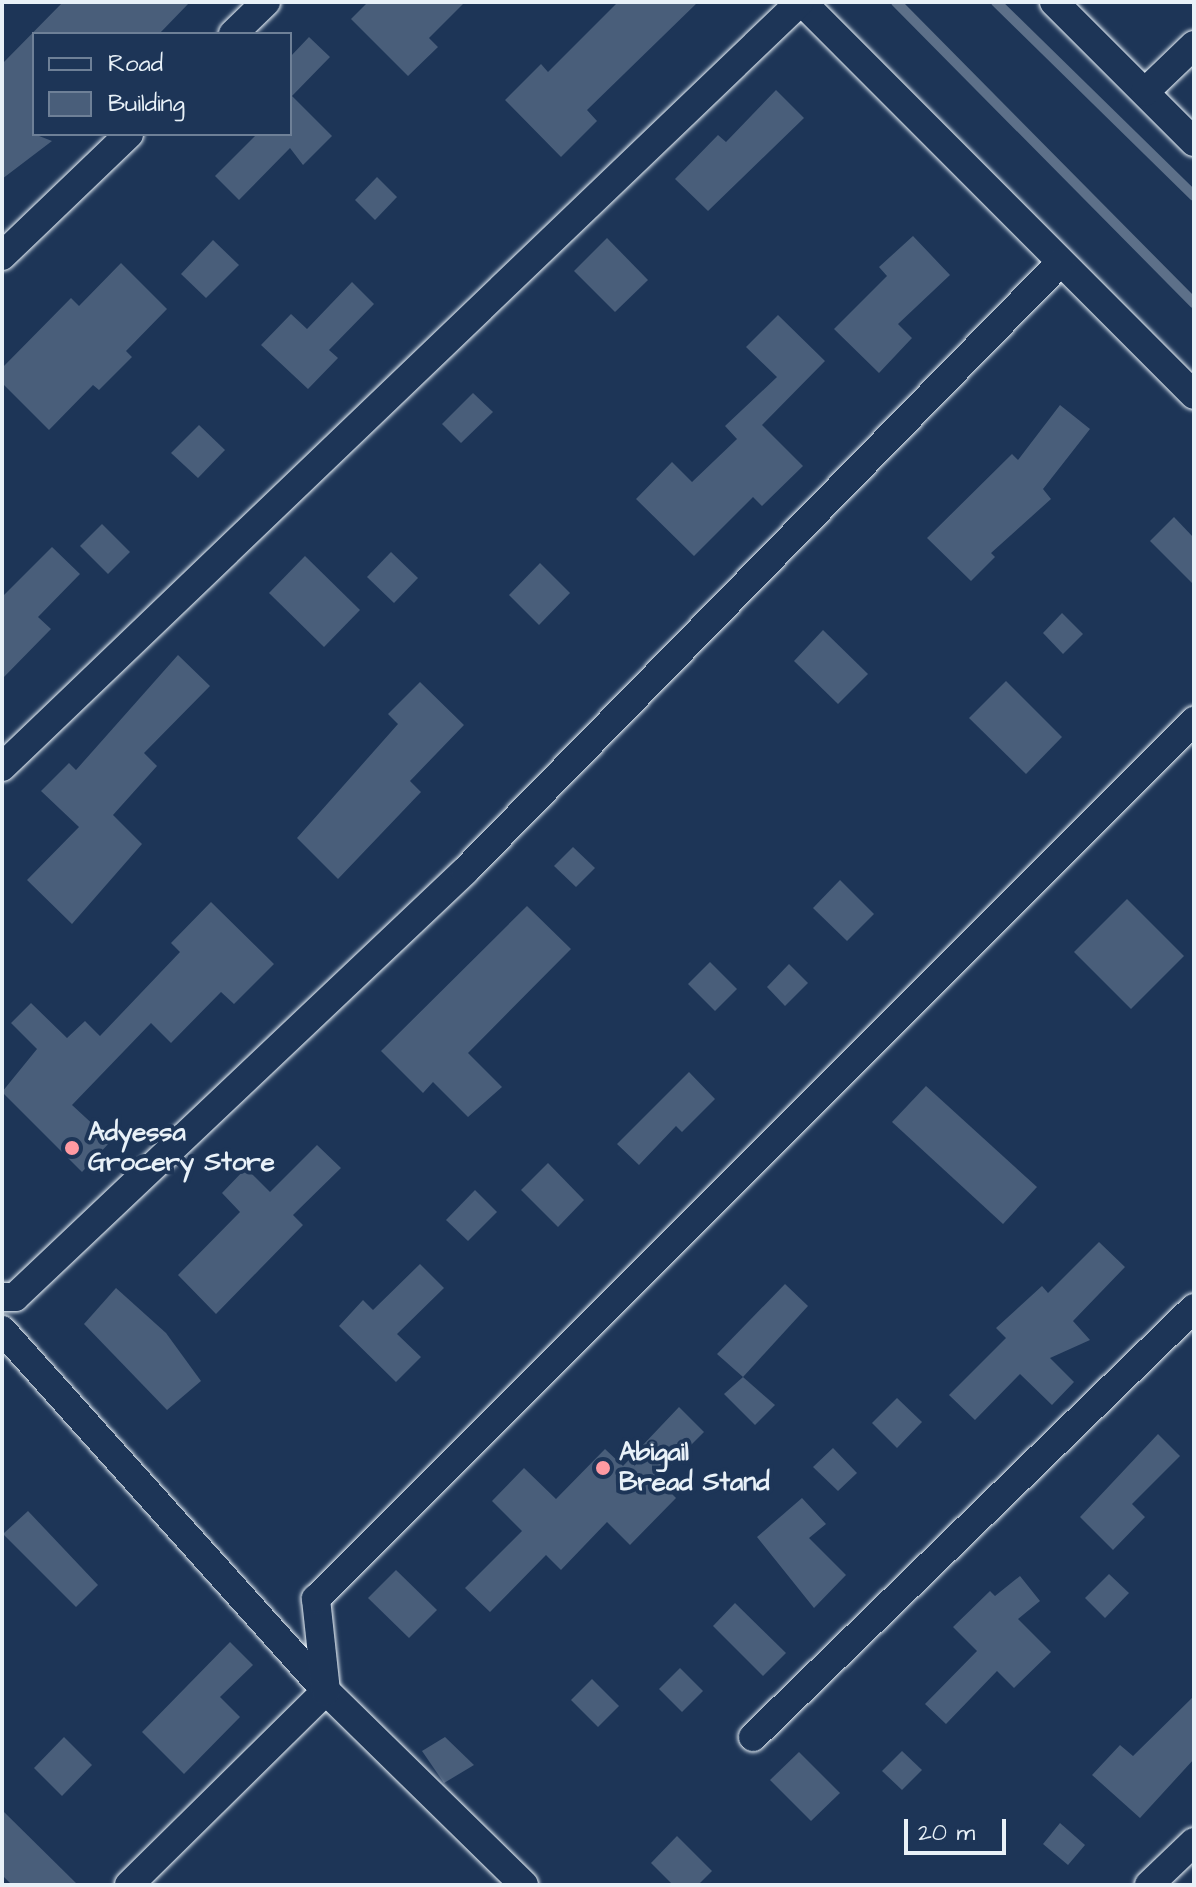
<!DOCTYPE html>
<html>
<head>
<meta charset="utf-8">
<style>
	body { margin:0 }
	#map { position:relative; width:1196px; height:1887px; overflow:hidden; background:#1d3557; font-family:"Architects Daughter",sans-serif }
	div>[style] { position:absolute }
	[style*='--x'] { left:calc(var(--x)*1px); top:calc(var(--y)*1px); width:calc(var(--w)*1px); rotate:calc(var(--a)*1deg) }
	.stream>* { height:10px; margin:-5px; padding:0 5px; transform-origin:5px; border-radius:5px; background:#5d7089 }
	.building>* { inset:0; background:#495e7a }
	.roads { filter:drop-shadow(0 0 2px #e8f1f8) drop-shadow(0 0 2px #e8f1f8) }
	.minor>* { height:28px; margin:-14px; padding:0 14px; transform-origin:14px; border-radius:14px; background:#1d3557 }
	.dots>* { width:22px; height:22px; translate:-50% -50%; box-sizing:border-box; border:4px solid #1d3557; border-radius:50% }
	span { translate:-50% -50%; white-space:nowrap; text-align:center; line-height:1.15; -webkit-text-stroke:8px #1d3557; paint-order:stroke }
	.poi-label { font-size:26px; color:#e8f1f8; font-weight:700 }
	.left { translate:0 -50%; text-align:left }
	.frame { position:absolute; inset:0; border:4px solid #e8f1f8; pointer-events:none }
	.legend { position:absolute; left:32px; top:32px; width:260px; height:104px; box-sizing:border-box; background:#1d3557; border:2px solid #6e8097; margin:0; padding:10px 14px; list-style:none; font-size:24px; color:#e8f1f8 }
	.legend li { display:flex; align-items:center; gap:16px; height:40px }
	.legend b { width:40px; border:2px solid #6e8097 }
	.scale { position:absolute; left:904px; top:1819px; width:102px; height:36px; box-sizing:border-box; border:4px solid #e8f1f8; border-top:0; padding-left:10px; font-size:24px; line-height:28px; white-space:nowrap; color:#e8f1f8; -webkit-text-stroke:6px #1d3557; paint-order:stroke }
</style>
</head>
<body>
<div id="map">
	<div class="stream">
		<i style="--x:896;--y:2;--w:424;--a:45.3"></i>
		<i style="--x:996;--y:2;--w:277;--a:44.4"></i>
	</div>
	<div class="building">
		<i style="clip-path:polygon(63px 2px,190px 2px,159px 34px,34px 34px,34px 134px,52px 141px,2px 179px,2px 64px)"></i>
		<i style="clip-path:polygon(368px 2px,465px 2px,429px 38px,438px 47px,408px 76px,351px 19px)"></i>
		<i style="clip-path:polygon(618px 2px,698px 2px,587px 110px,597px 121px,561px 157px,505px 100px,541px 64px,548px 72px)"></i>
		<i style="clip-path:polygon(309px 37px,330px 57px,292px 96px,332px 136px,303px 165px,290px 148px,239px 200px,215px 176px,257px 134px,290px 134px,290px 57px)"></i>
		<i style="clip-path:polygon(776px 90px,804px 118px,708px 211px,675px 179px,718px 135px,726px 142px)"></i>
		<i style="clip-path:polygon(377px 177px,397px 197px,375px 220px,355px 200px)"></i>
		<i style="clip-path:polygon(913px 236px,950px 275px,898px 324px,912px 338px,879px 373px,834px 329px,887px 276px,879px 267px)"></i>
		<i style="clip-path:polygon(607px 238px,648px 280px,615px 312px,574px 271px)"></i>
		<i style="clip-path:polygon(213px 240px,239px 265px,206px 298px,181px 274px)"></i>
		<i style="clip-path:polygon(121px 263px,167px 309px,126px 351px,132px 357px,99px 390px,93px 385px,49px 430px,2px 383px,2px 368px,71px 298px,79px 306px)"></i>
		<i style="clip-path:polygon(352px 282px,374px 304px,329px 350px,338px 358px,308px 389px,261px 345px,291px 314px,307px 329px)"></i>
		<i style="clip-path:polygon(778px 315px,825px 361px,762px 425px,803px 466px,762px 506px,753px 497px,694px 556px,636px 499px,672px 462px,692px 482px,737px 439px,725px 426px,777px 377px,746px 347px)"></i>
		<i style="clip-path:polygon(473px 393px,493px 412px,461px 443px,442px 424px)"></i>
		<i style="clip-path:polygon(1060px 405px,1090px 429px,1043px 489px,1051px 499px,991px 553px,995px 557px,971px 581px,927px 538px,1012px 454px,1018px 460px)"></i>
		<i style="clip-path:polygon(199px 425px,225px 450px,198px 478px,171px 453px)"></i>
		<i style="clip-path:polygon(1174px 517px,1194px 538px,1194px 585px,1150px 541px)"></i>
		<i style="clip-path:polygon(102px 524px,130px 552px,108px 574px,80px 546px)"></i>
		<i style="clip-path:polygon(52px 547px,80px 574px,38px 617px,51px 629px,2px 679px,2px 597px)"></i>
		<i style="clip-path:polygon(391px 552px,418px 578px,394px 603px,367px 577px)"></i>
		<i style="clip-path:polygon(305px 556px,360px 610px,324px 647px,269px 593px)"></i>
		<i style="clip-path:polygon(540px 563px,570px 593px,539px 625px,509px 595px)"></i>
		<i style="clip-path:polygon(1062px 613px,1083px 634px,1063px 654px,1043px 633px)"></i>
		<i style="clip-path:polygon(823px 630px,868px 674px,838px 704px,794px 661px)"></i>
		<i style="clip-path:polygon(178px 655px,210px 686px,144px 753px,157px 766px,113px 815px,142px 844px,72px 924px,27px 880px,79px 827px,41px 791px,69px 763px,76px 770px)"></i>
		<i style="clip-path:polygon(1006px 681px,1062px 737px,1026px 774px,969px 718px)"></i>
		<i style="clip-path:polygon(420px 682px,464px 725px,410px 781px,421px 792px,338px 879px,297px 838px,398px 724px,388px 714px)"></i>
		<i style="clip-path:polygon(573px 847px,595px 868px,576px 887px,554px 866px)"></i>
		<i style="clip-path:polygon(840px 880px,874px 914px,847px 941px,813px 908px)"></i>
		<i style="clip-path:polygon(1127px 899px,1184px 956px,1131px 1009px,1074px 952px)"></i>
		<i style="clip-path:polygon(211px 902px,274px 964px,234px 1004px,221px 992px,171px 1043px,151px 1023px,72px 1105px,111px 1141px,82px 1172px,2px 1092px,37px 1049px,11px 1023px,31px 1003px,67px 1038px,85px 1021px,100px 1036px,180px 952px,171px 943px)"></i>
		<i style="clip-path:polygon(527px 906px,571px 949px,468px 1053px,502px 1087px,468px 1117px,433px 1082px,423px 1093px,381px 1051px)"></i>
		<i style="clip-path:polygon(710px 962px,737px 989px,715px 1011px,688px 984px)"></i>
		<i style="clip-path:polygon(789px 964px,808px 983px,785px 1006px,767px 987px)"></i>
		<i style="clip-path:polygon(689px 1072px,715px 1099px,682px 1132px,676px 1126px,639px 1165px,617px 1144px)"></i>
		<i style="clip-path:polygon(926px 1086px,1037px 1187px,1003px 1224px,892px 1122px)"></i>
		<i style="clip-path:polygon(317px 1145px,341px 1168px,293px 1215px,303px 1225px,216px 1314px,178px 1275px,240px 1212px,222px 1193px,246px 1168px,270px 1192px)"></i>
		<i style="clip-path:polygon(548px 1163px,584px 1200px,558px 1227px,521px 1190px)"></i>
		<i style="clip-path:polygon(475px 1190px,497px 1212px,468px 1241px,446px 1220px)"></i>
		<i style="clip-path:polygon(1099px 1242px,1125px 1267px,1073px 1321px,1090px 1340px,1050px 1358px,1074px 1382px,1052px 1405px,1020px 1374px,975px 1420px,949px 1395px,1006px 1338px,996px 1328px,1042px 1286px,1048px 1293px)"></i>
		<i style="clip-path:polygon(420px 1264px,444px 1288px,397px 1334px,421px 1357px,396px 1382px,339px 1326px,363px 1300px,373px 1310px)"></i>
		<i style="clip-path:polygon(785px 1284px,808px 1306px,743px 1377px,717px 1354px)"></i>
		<i style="clip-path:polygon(116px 1288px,166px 1333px,201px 1381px,167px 1410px,84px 1324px)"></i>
		<i style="clip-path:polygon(743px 1377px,775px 1405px,755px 1425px,724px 1394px)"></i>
		<i style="clip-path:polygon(897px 1398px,922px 1422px,897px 1448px,872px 1423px)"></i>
		<i style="clip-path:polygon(679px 1407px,704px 1432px,657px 1479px,676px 1498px,630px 1545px,607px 1522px,561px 1570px,546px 1555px,490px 1612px,465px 1588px,522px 1531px,492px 1501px,524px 1468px,556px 1499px,605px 1449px,623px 1466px)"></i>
		<i style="clip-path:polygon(1158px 1434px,1180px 1456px,1132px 1504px,1145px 1517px,1113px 1550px,1080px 1517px)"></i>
		<i style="clip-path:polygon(833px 1448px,857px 1473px,838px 1491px,813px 1467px)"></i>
		<i style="clip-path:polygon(802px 1498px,826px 1524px,809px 1538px,846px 1575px,814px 1608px,757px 1537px)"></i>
		<i style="clip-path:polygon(28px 1511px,98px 1585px,76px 1607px,3px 1534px)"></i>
		<i style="clip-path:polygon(396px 1570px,437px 1610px,409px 1638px,368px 1598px)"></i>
		<i style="clip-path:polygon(1109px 1574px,1129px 1593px,1105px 1618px,1085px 1598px)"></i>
		<i style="clip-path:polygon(1020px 1576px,1040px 1601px,1018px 1619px,1051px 1652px,1014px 1688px,997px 1671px,946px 1724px,925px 1704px,977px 1651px,953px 1627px,990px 1591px,995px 1596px)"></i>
		<i style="clip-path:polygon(735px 1603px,786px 1653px,763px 1676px,713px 1626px)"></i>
		<i style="clip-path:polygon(230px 1642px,253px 1665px,220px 1697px,240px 1717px,184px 1774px,142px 1732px)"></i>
		<i style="clip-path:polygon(680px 1668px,703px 1691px,682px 1712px,659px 1689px)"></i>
		<i style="clip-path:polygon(592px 1679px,619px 1706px,598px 1727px,571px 1700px)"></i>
		<i style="clip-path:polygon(1194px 1696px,1194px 1759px,1140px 1818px,1092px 1775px,1120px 1745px,1133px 1756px)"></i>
		<i style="clip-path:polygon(64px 1737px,92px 1765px,62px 1796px,34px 1768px)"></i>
		<i style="clip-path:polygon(445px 1737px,474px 1765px,444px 1783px,422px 1751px)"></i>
		<i style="clip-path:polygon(902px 1751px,922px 1770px,902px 1790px,882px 1771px)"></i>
		<i style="clip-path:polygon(799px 1752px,840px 1793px,811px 1821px,770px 1780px)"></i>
		<i style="clip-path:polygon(2px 1810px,78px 1885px,12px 1885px,2px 1875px)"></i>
		<i style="clip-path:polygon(1060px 1823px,1085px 1845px,1068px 1865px,1043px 1844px)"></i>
		<i style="clip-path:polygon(677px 1836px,712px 1871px,698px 1885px,673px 1885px,651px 1863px)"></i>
	</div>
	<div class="roads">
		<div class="minor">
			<i style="--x:802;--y:2;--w:555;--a:45.07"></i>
			<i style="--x:1054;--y:2;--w:198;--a:45"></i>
			<i style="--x:233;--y:34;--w:46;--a:-44.1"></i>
			<i style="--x:1145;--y:92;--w:68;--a:-43.8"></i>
			<i style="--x:2;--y:256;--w:176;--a:-43.8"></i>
			<i style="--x:2;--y:767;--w:1105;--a:-43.79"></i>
			<i style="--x:2;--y:1297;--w:13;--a:0"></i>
			<i style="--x:15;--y:1297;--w:620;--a:-43.43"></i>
			<i style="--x:465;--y:871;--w:852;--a:-45.62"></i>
			<i style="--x:2;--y:1330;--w:485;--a:48.1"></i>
			<i style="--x:326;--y:1691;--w:277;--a:44.4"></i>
			<i style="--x:753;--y:1737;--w:615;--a:-44.21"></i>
			<i style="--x:129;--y:1885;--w:276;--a:-44.6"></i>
			<i style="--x:326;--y:1691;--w:93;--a:-96.2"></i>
			<i style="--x:316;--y:1599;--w:1242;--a:-45"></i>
			<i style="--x:1149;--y:1885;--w:62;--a:-43.7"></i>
		</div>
	</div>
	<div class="dots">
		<i style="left:72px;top:1148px;background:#ff9aa2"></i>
		<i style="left:603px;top:1468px;background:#ff9aa2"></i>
	</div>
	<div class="poi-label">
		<span class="left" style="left:88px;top:1148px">Adyessa<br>Grocery Store</span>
		<span class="left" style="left:619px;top:1468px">Abigail<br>Bread Stand</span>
	</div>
	<div class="frame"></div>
	<ul class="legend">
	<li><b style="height:10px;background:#1d3557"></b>Road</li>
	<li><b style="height:22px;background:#495e7a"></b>Building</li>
	</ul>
	<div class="scale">20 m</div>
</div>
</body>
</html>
